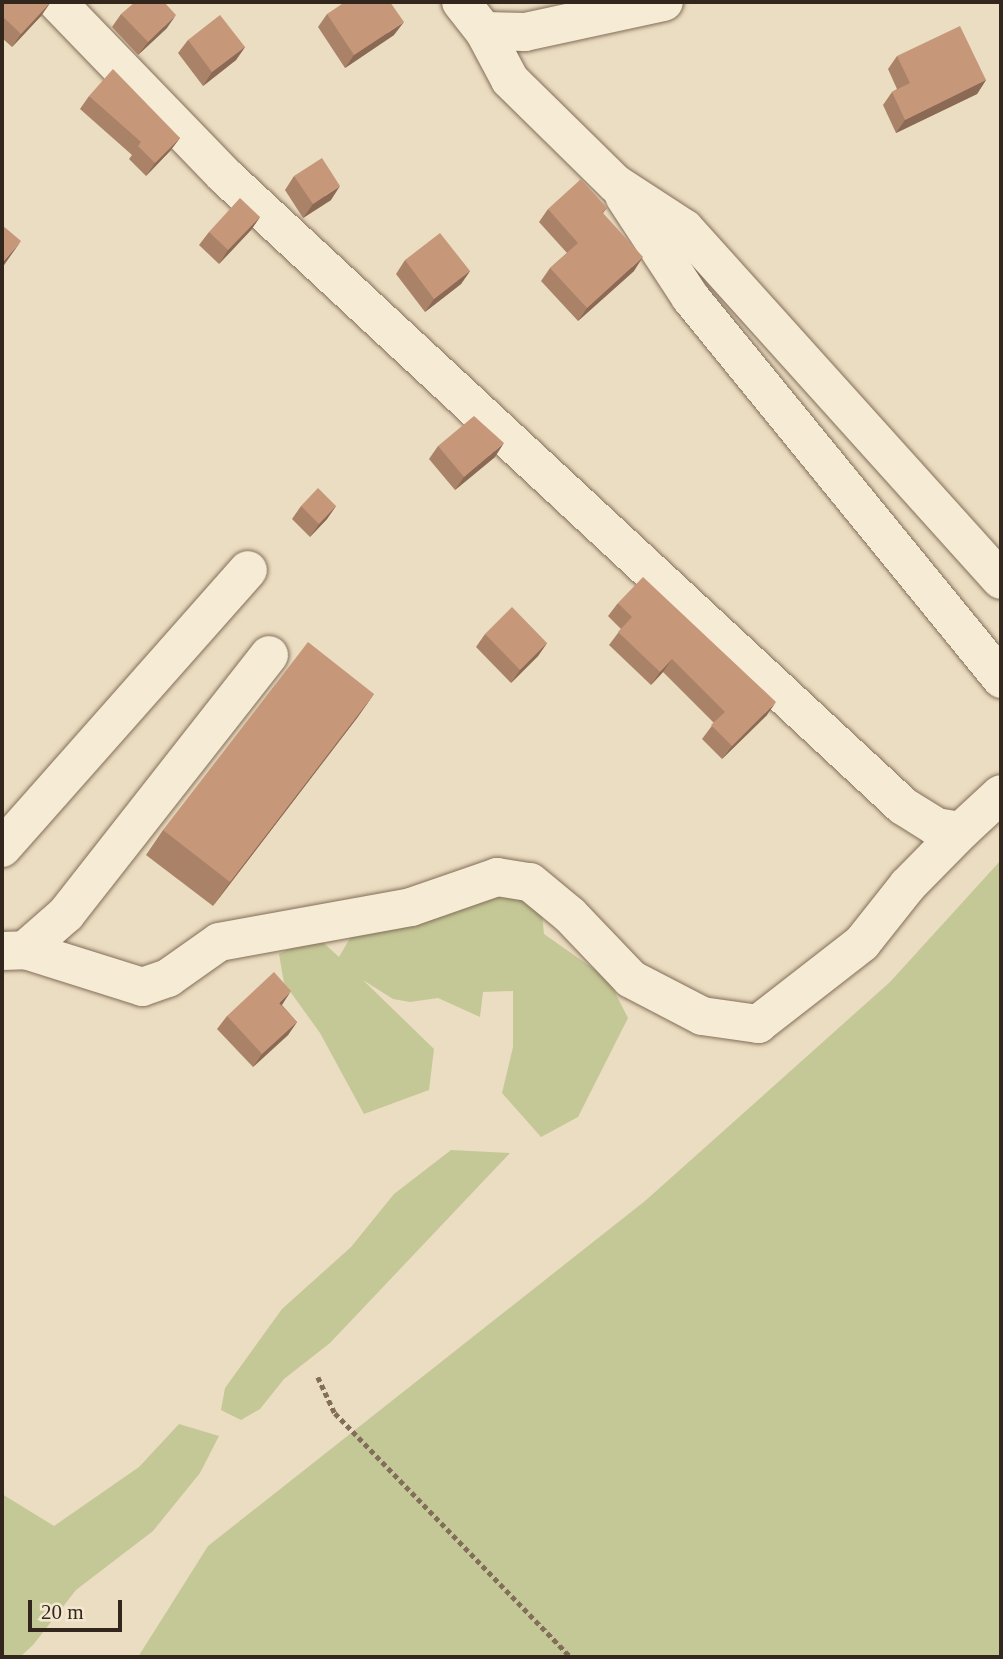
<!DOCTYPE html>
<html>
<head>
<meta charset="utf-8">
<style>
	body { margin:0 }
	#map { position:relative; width:1003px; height:1659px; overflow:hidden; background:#ebddc1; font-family:Georgia,serif }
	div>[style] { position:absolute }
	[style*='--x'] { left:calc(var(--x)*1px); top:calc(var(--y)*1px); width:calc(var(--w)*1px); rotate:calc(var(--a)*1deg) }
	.green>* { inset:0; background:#c4c896 }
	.path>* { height:4.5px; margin-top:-2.25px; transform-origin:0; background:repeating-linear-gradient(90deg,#836e5a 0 5px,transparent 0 8.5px) }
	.roads { filter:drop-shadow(0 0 2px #836e5a) drop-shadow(0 0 2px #836e5a) }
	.minor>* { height:38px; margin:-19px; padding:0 19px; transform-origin:19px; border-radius:19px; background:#f6ebd4 }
	.wall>* { inset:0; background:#aa8268 }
	.shaded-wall>* { inset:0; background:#8b6a55 }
	.building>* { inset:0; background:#c69779 }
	span { translate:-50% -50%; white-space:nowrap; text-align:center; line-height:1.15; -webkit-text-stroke:7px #f3e7d0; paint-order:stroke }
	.frame { position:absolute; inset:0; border:4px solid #33271d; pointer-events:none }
	.scale { position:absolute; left:28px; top:1600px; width:94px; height:32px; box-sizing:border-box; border:4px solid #33271d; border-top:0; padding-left:9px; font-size:21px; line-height:24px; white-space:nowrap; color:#33271d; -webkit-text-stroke:5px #f3e7d0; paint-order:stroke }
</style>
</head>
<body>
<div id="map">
	<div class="green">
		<i style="clip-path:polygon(1001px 860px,1001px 1657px,138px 1657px,208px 1546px,645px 1201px,890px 982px)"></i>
		<i style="clip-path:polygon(509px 887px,541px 903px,544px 934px,608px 979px,628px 1018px,578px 1117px,541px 1137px,502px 1093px,513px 1047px,513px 991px,483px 992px,480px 1017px,438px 998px,410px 1002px,393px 999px,363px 980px,434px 1049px,429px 1090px,364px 1114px,320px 1033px,284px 983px,279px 954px,316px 936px,339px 957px,357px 926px)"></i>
		<i style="clip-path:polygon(451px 1150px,510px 1153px,330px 1343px,284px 1379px,260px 1409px,241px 1420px,221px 1410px,225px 1388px,282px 1309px,351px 1247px,394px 1194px)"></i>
		<i style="clip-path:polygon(179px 1424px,219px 1436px,200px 1473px,153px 1531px,76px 1590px,33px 1645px,20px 1657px,2px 1657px,2px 1494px,54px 1526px,139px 1467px)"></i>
	</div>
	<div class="path">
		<i style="--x:318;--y:1377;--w:40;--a:65"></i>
		<i style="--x:335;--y:1413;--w:339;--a:46"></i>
	</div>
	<div class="roads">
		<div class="minor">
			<i style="--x:57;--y:2;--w:240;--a:46"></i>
			<i style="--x:224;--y:175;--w:927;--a:42.9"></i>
			<i style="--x:903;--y:806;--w:39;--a:32"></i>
			<i style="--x:936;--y:827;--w:25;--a:9"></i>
			<i style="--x:961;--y:831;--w:54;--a:-42.8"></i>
			<i style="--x:461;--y:2;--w:37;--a:52"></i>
			<i style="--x:484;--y:31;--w:41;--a:1.4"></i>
			<i style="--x:525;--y:32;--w:142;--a:-12.2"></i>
			<i style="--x:484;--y:31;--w:55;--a:62"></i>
			<i style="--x:510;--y:80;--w:148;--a:44.5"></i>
			<i style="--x:616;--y:184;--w:82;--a:33.1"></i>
			<i style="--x:685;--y:229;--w:472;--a:48"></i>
			<i style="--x:624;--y:196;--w:121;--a:56.8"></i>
			<i style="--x:690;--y:297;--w:493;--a:50.8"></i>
			<i style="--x:2;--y:848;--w:371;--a:-48.5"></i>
			<i style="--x:25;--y:950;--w:55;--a:-41.3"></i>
			<i style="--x:66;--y:914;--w:329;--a:-51.9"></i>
			<i style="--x:2;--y:951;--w:23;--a:-2"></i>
			<i style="--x:25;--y:950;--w:123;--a:17.5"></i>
			<i style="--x:142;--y:987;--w:28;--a:-19"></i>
			<i style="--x:168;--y:978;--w:62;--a:-35.2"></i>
			<i style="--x:219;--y:942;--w:195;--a:-10.3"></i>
			<i style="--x:411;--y:907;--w:91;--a:-19.2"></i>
			<i style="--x:497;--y:877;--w:33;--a:9"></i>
			<i style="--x:530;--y:882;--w:52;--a:39.5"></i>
			<i style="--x:570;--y:915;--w:88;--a:46.4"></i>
			<i style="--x:631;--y:979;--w:80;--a:27.5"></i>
			<i style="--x:702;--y:1016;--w:57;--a:8.1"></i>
			<i style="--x:758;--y:1024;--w:132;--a:-37.9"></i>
			<i style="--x:862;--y:943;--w:74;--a:-51.6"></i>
			<i style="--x:908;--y:885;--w:76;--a:-45.5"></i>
		</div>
	</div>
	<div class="wall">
		<i style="clip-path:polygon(2px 2px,50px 3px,41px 16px,12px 47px,2px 38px)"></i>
		<i style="clip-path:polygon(121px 14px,167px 28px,138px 55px,112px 27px)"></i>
		<i style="clip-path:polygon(327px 14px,394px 35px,345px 68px,318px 27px)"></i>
		<i style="clip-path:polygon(188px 40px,245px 47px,236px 60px,203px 86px,178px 53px)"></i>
		<i style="clip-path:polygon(897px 56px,986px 80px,977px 94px,896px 133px,883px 105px,892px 92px,897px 89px,888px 69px)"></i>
		<i style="clip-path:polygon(89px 96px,180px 138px,170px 151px,146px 176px,129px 159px,132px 155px,80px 109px)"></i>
		<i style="clip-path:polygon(294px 176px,331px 200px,303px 218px,285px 190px)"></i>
		<i style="clip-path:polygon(607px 208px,603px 213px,634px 271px,578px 321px,541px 281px,550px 268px,567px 253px,539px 222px,548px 209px)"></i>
		<i style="clip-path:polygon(260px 217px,251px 230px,219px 264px,199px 245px,209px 232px)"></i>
		<i style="clip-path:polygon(405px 260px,470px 271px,461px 284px,425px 312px,396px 274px)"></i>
		<i style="clip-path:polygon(438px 446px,495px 457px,455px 490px,429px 459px)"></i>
		<i style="clip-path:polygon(301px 506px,336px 506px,327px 519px,310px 537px,292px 519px)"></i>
		<i style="clip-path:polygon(618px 603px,767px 715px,722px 759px,702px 739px,714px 723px,663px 672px,651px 685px,609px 645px,621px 629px,608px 616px)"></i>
		<i style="clip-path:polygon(485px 634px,547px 643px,538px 656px,511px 683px,476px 647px)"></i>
		<i style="clip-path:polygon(374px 694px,357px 718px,213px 906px,146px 855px,163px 830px)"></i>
		<i style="clip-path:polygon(282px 1005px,297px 1022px,288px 1035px,253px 1067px,217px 1029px,227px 1016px)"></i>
	</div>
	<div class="shaded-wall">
		<i style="clip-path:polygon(50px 3px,41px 16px,12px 47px,21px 34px)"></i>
		<i style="clip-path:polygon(176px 15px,167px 28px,138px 55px,148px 42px)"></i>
		<i style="clip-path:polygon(404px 22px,394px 35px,345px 68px,354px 55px)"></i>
		<i style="clip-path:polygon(245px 47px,236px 60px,203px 86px,212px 72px)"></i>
		<i style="clip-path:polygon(986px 80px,977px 94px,896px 133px,905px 120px)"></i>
		<i style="clip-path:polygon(180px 138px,170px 151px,146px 176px,155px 163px)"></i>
		<i style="clip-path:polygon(340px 186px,331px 200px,303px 218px,313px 204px)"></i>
		<i style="clip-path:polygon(260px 217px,251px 230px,219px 264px,228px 250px)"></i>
		<i style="clip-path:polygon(21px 241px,2px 268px,2px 263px)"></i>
		<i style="clip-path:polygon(643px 257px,634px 271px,578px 321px,587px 308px)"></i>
		<i style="clip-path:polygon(470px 271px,461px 284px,425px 312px,434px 299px)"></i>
		<i style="clip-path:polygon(504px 443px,495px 457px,455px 490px,464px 477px)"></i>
		<i style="clip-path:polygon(336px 506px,327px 519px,310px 537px,319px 524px)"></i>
		<i style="clip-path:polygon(547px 643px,538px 656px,511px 683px,520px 670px)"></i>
		<i style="clip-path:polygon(672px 659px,663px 672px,651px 685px,660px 672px)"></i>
		<i style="clip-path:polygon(374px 694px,357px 718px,213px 906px,230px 882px)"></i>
		<i style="clip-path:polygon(776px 702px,767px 715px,722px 759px,732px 746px)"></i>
		<i style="clip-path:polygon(291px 991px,282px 1005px,270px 1016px,279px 1003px)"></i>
		<i style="clip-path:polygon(297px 1022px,288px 1035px,253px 1067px,262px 1054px)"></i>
	</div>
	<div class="building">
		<i style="clip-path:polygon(2px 2px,49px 2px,50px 3px,21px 34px,2px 16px)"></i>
		<i style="clip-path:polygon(135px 2px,164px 2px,176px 15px,148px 42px,121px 14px)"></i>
		<i style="clip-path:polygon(345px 2px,390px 2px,404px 22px,354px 55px,327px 14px)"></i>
		<i style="clip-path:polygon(220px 15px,245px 47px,212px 72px,188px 40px)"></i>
		<i style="clip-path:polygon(960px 26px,986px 80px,905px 120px,892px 92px,910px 83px,897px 56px)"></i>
		<i style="clip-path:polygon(113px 69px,180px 138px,155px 163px,138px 146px,141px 142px,89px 96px)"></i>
		<i style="clip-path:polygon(322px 158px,340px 186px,313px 204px,294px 176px)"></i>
		<i style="clip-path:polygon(581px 179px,607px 208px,602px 212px,643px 257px,587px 308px,550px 268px,578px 243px,548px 209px)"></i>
		<i style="clip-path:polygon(240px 198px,260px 217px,228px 250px,209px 232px)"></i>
		<i style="clip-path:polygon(2px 225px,21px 241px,2px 263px)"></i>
		<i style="clip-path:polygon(440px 233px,470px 271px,434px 299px,405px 260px)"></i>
		<i style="clip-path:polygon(474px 416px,504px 443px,464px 477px,438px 446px)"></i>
		<i style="clip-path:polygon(318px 488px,336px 506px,319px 524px,301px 506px)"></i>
		<i style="clip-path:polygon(643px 577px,776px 702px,732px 746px,711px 725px,725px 712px,672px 659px,660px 672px,618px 632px,632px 617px,618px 603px)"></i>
		<i style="clip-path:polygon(512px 607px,547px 643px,520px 670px,485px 634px)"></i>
		<i style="clip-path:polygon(308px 642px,374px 694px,230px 882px,163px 830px)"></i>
		<i style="clip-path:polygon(274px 972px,291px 991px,279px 1003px,297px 1022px,262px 1054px,227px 1016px)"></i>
	</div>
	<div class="frame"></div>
	<div class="scale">20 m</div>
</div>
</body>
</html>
